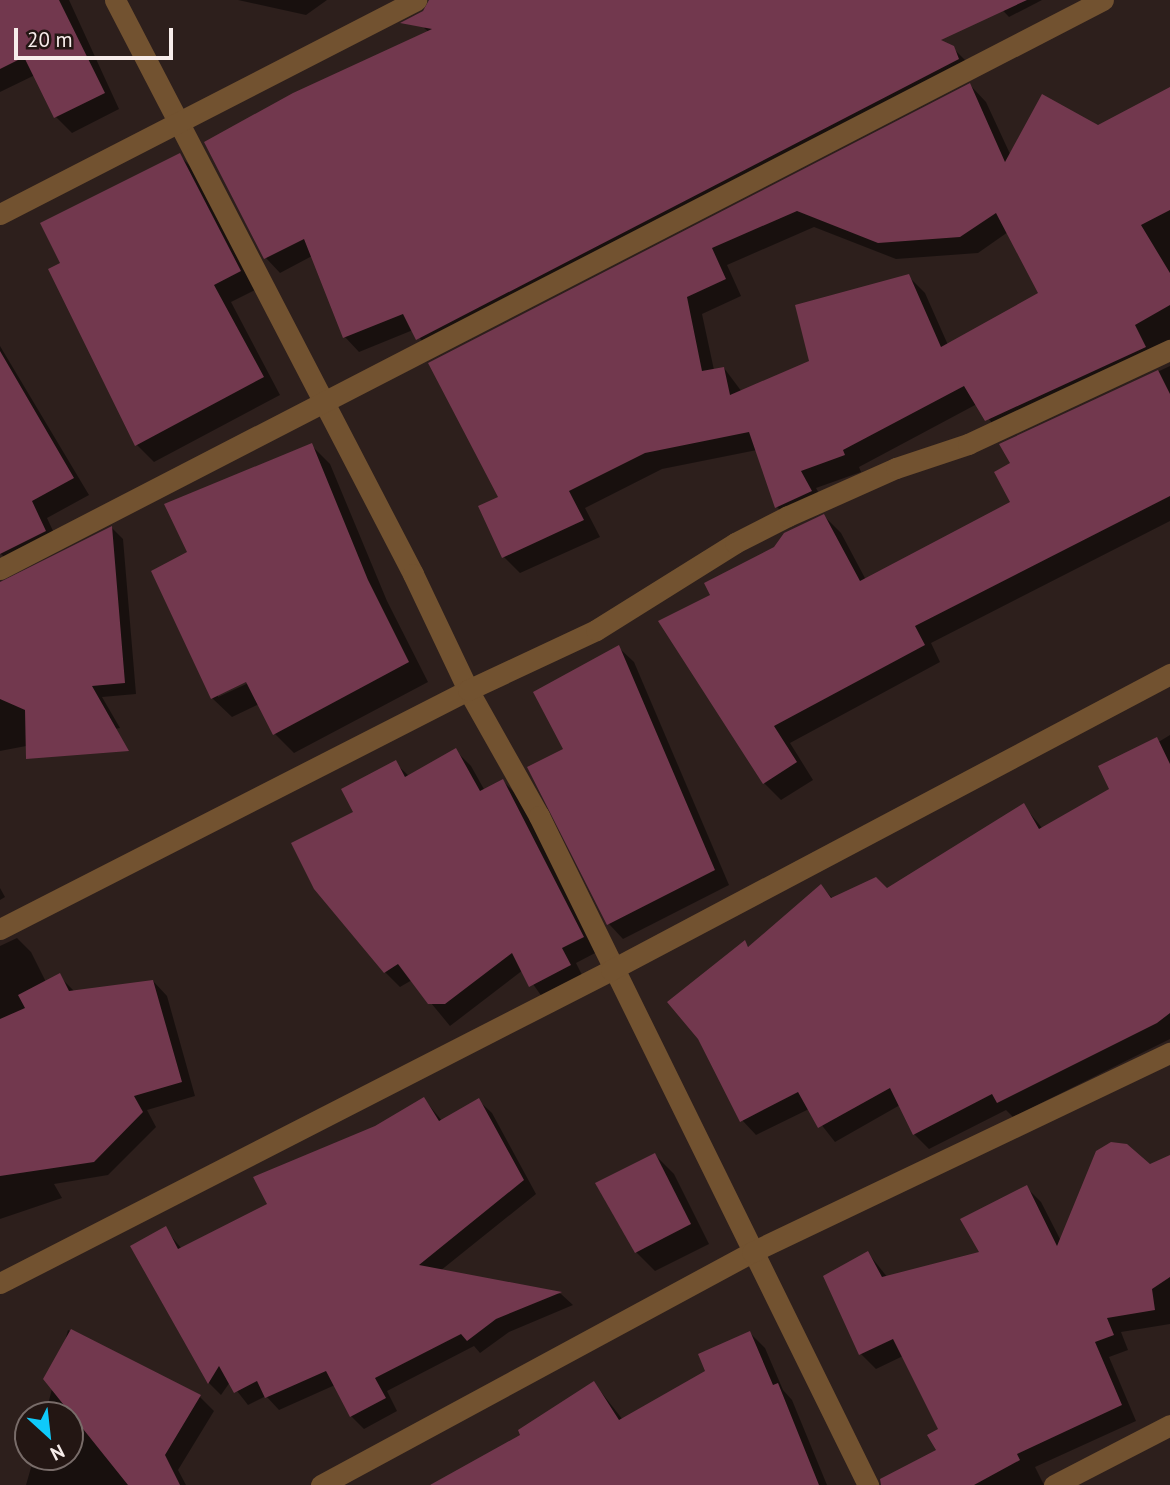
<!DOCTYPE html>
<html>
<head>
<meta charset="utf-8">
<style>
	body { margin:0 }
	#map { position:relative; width:1170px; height:1485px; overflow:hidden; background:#2d1f1c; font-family:"PT Sans",sans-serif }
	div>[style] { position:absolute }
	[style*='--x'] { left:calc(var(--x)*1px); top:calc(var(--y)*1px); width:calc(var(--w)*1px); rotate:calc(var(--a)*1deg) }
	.shadow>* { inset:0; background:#0007 }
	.building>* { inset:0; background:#72384e }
	.minor>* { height:21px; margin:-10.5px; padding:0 10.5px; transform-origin:10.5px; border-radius:10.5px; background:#725230 }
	span { translate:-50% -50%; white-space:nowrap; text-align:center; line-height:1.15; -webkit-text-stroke:5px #231613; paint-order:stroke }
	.north { position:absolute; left:14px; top:1401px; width:70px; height:70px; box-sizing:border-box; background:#231613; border:2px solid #786c69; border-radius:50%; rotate:153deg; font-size:19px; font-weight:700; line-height:28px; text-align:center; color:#f7edeb }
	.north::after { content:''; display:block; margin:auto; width:24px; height:32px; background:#0fcafa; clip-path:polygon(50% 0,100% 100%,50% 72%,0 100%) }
	.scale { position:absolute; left:14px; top:28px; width:159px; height:32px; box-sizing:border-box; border:4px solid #f7edeb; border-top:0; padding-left:9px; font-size:21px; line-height:24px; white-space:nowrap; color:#f7edeb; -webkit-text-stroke:5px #231613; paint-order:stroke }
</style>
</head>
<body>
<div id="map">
	<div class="shadow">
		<i style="clip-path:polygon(0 0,69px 0,119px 109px,72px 133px,56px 117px,35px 75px,0 92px)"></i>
		<i style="clip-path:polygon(238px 0,327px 0,306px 15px)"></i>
		<i style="clip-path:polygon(473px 0,872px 0,953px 48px,968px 63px,432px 353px,413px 330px,359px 352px,345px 337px,312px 256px,280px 273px,266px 258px,429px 32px,424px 28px)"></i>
		<i style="clip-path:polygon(993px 0,1042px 0,1009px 17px)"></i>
		<i style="clip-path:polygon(evenodd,970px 85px,986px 102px,1011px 156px,1098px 127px,1170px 89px,1170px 360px,1003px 437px,977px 404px,859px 467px,861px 472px,816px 488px,827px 508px,793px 523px,777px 507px,757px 450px,662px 469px,585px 508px,600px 537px,520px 573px,503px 556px,500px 497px,431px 364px,970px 85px,814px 227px,896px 259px,978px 253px,1008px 232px,1040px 294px,948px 345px,925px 293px,908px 276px,811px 362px,742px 392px,724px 368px,714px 370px,702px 314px,741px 296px,727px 265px,814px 227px)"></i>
		<i style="clip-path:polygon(179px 155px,197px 173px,257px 289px,231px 302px,280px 395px,154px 462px,137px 445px,63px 263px)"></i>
		<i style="clip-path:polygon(0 346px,89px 495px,47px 518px,61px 548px,17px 570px,0 553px)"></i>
		<i style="clip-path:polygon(1170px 366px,1170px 521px,931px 643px,940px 662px,790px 743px,813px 780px,781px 800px,764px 783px,713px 596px,824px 516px,841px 533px,866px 580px,1013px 502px,1012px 463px,1001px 445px)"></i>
		<i style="clip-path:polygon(evenodd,311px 445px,330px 464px,387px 601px,428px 682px,294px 753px,275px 734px,259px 704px,232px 717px,212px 698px,190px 552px,311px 445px,253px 676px,255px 680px,218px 697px,218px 693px,253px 676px)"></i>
		<i style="clip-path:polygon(112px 528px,123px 539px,136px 694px,102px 697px,120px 728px,0 751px,0 600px,16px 578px)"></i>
		<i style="clip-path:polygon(619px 648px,634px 662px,729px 885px,623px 939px,609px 924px,566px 749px)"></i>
		<i style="clip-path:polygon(1170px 735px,1170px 1039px,1013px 1117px,1006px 1110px,929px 1149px,914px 1134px,900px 1105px,835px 1142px,809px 1109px,756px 1135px,742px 1120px,745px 943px,750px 948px,821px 886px,833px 899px,887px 890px,1023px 805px,1043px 829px,1111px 790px,1104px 775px)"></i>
		<i style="clip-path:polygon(456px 751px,471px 766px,485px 791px,503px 781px,518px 796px,597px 952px,576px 963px,585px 981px,545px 1001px,523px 970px,450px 1026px,412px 980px,400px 987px,385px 972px,356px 813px,395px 763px,409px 776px)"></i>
		<i style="clip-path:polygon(0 888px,5px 897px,0 900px)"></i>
		<i style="clip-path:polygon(17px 938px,31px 952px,46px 982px,59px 976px,75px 992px,153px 981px,167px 996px,195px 1096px,147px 1110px,156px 1127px,108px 1175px,54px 1184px,62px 1198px,0 1219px,0 946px)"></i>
		<i style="clip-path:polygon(424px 1099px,442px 1121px,479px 1101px,492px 1113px,536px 1194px,440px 1271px,561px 1294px,573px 1305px,509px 1332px,480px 1353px,474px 1346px,387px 1391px,397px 1411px,364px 1429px,351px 1416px,335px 1385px,279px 1410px,266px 1396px,248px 1405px,230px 1382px,221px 1395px,209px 1383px,132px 1246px,165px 1229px,182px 1249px,269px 1204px)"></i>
		<i style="clip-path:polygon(655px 1155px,674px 1174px,709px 1244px,655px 1271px,636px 1252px)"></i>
		<i style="clip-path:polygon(1170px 1157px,1170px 1324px,1121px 1332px,1128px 1350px,1109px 1357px,1136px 1421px,1035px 1467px,1044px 1485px,936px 1485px,941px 1429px,903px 1356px,876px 1369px,861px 1354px,868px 1253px,888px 1278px,981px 1253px,1026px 1187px,1041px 1202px,1061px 1241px,1150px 1166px)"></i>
		<i style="clip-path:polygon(68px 1330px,200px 1397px,214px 1411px,178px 1470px,186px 1485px,26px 1485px,34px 1457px,70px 1457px,70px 1415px,45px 1415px)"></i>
		<i style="clip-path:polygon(750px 1333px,765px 1348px,783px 1390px,792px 1400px,827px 1485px,434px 1485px,523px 1435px,594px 1383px,623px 1420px,708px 1372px)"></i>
	</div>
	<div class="building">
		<i style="clip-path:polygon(0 0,59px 0,105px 93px,54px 118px,24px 57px,0 69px)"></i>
		<i style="clip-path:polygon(429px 0,1027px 0,941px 40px,954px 46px,959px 59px,416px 340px,403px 314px,343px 338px,304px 239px,264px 259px,204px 142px,293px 93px,432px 29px,400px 23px,423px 11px)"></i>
		<i style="clip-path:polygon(evenodd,970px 83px,1005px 162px,1042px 94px,1098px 125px,1170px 87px,1170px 210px,1141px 225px,1170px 273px,1170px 305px,1135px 325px,1146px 347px,985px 421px,964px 386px,843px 450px,845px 455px,801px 471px,812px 491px,775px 508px,749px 432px,645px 453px,569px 491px,584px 520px,502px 558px,478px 506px,498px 497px,428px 363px,970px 83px,797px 211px,878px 243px,960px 237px,996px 213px,1038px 293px,941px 347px,909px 274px,795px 305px,809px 361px,730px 395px,724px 367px,702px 371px,687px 297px,726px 279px,712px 248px,797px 211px)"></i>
		<i style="clip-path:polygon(180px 153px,241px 271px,214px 285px,264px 377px,135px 446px,48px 269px,60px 263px,40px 223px)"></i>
		<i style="clip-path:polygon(0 351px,74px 478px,32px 501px,46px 531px,0 554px)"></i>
		<i style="clip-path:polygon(1158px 370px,1170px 394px,1170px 496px,915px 626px,925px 645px,774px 726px,797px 762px,763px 784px,658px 621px,710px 595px,704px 583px,774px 547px,784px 533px,824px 514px,860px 581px,1010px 502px,994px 472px,1010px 463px,999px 444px)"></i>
		<i style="clip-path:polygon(312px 443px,368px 580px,409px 662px,273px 735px,246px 682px,211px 699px,151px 571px,187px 552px,164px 504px)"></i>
		<i style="clip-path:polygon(112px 526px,125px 683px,92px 686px,129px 751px,26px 759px,25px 710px,0 699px,0 582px)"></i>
		<i style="clip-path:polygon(619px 645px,715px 870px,607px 925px,527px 767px,563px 749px,533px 692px)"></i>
		<i style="clip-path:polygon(1157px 737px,1170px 764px,1170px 1013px,1157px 1023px,997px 1103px,992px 1094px,913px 1135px,890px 1088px,818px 1128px,798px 1092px,740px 1122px,698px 1039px,667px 1002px,745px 940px,748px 947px,821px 884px,831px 898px,876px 877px,887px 888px,1024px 803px,1039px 829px,1109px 789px,1098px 766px)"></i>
		<i style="clip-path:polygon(456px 748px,480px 791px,503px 779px,584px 937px,562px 948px,571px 965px,529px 987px,512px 953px,445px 1004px,428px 1004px,398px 964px,384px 973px,314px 889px,291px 843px,353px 812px,341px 789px,396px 760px,405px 777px)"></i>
		<i style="clip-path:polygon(60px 973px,69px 991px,153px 980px,182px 1082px,134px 1096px,143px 1112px,94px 1162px,0 1176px,0 1019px,25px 1008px,18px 995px)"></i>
		<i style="clip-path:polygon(424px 1097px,439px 1121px,479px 1098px,524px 1180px,419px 1265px,562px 1292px,496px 1319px,467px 1341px,461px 1334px,375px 1378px,386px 1398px,350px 1417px,326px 1371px,265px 1398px,257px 1381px,234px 1393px,219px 1366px,208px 1384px,130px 1246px,166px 1226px,178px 1249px,267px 1204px,253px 1177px,375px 1126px)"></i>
		<i style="clip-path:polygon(1111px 1142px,1127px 1144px,1150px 1164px,1170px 1155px,1170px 1277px,1152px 1289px,1155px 1310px,1107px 1318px,1114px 1335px,1095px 1342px,1122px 1405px,1017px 1454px,1020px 1460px,974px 1485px,881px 1485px,880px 1479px,936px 1450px,927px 1435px,938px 1429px,893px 1339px,859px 1355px,823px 1276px,868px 1251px,882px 1277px,979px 1252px,960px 1219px,1027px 1185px,1057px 1246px,1096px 1151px)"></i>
		<i style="clip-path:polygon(655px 1153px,691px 1224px,635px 1253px,595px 1183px)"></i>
		<i style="clip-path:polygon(71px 1329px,201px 1395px,165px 1455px,180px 1485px,128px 1485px,43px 1379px)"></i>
		<i style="clip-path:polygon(750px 1331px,773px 1385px,778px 1383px,819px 1485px,430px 1485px,520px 1435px,518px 1430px,594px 1381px,619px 1420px,705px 1371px,698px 1354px)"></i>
	</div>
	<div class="minor">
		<i style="--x:115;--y:0;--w:647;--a:62.56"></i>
		<i style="--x:413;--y:574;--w:128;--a:64.6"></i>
		<i style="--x:468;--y:690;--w:145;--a:60.6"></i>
		<i style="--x:539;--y:816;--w:746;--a:63.81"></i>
		<i style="--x:0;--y:214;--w:468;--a:-27.2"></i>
		<i style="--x:0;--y:569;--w:1241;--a:-27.29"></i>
		<i style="--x:0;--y:929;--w:525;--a:-27.05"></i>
		<i style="--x:468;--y:690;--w:141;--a:-25.1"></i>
		<i style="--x:596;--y:630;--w:164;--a:-32"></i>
		<i style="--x:735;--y:543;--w:59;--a:-27"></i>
		<i style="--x:788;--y:516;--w:118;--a:-24"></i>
		<i style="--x:896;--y:468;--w:76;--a:-18.4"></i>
		<i style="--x:968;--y:444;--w:223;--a:-25"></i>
		<i style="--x:0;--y:1283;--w:687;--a:-27.12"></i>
		<i style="--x:611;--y:970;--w:633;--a:-27.9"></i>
		<i style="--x:321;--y:1485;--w:490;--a:-28.4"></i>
		<i style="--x:752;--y:1252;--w:463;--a:-25.5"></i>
		<i style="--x:1054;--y:1485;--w:131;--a:-27.3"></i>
	</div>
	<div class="north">N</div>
	<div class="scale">20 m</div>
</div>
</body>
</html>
